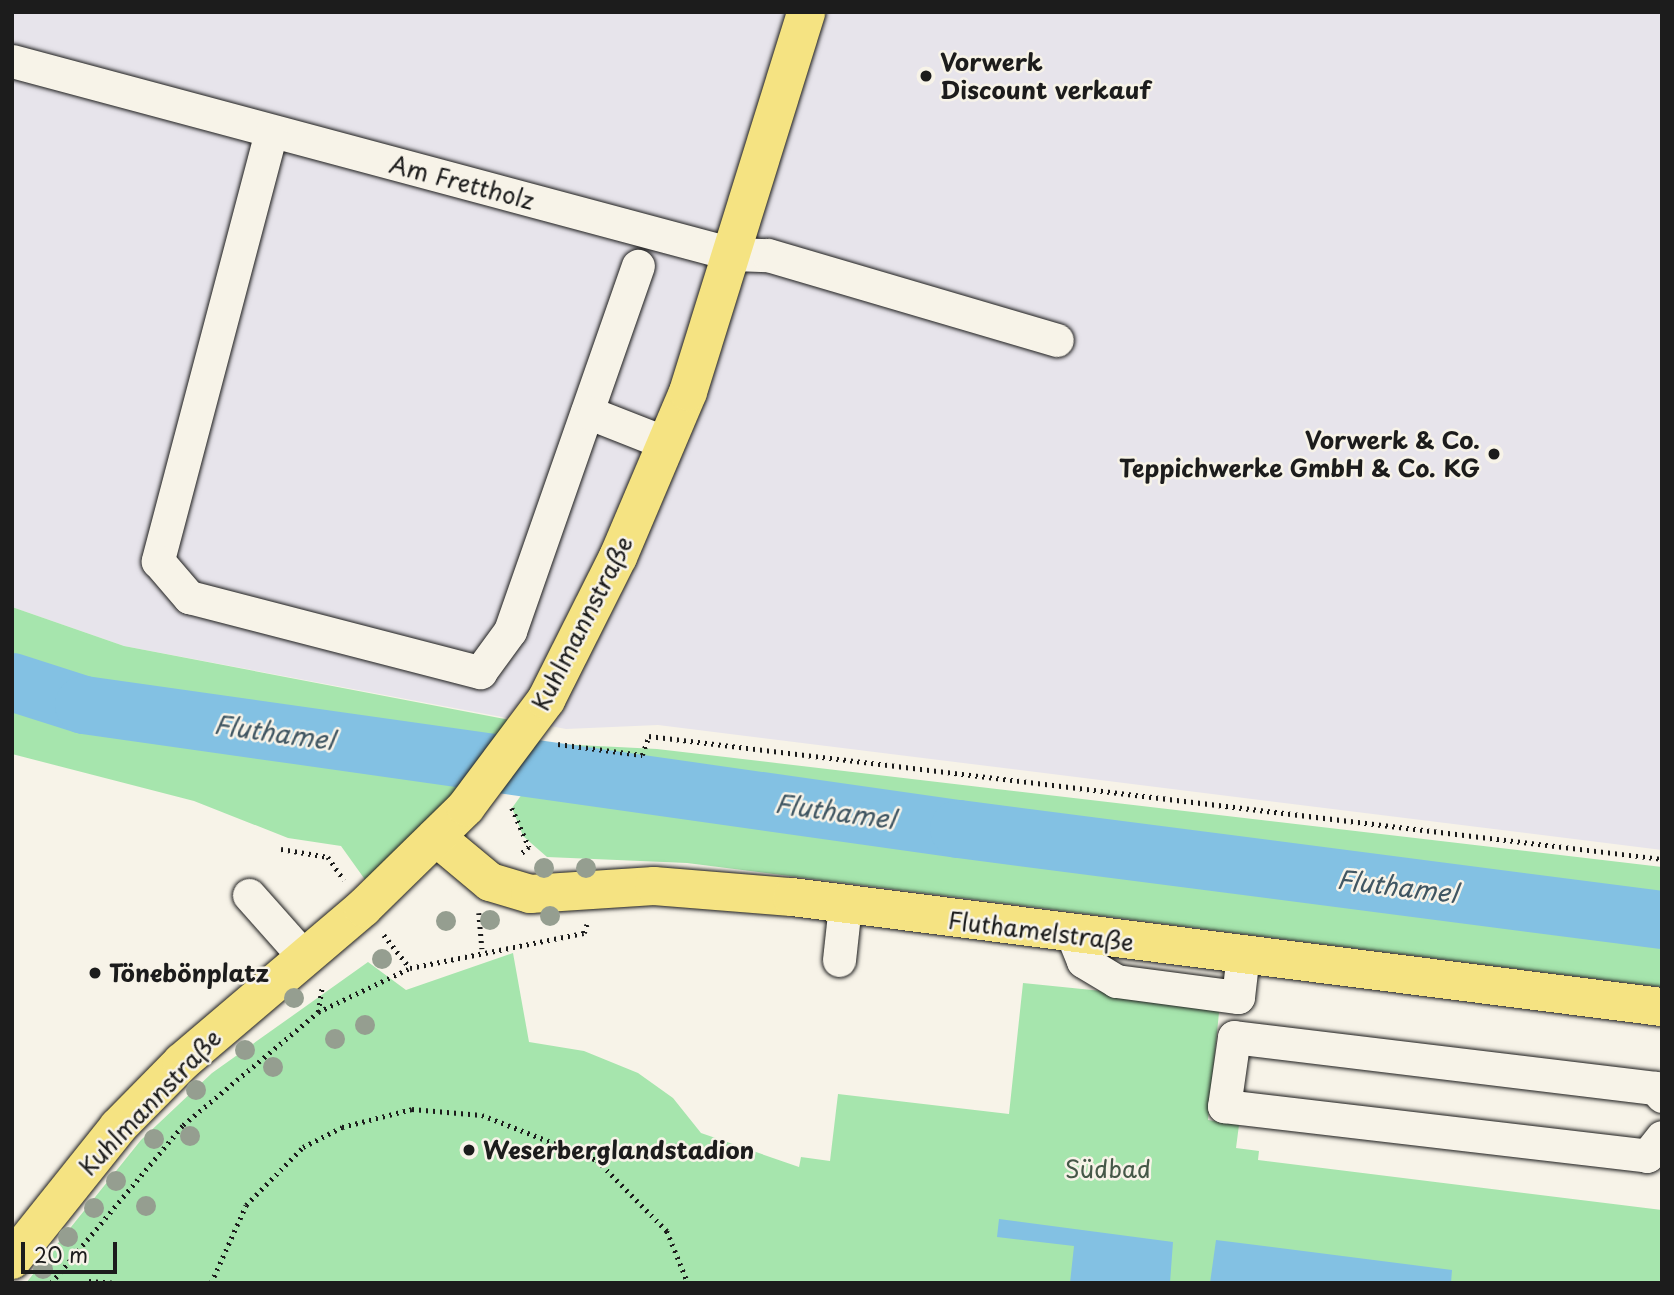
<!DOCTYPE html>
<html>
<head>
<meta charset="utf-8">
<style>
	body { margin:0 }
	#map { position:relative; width:1674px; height:1295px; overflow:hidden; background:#f7f3e8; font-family:"Playpen Sans",sans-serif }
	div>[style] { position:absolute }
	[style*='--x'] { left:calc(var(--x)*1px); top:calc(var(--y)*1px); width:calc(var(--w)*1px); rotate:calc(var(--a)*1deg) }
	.built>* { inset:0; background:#e7e4eb }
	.green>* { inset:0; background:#a6e5ad }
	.water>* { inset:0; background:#83c1e3 }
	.river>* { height:58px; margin:-29px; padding:0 29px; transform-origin:29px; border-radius:29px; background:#83c1e3 }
	.path>* { height:4.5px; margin-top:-2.25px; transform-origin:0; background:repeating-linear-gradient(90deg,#1c1c1c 0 2px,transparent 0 7px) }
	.roads { filter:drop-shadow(0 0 2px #1c1c1c) drop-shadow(0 0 2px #1c1c1c) }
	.minor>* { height:33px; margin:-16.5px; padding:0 16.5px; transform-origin:16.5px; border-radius:16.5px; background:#f7f3e8 }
	.major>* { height:38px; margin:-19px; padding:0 19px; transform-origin:19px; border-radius:19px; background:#f5e382 }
	.trees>* { width:20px; height:20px; margin:-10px; border-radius:50%; background:#959e90 }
	.dots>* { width:19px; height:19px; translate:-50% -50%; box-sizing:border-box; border:4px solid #f7f3e8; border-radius:50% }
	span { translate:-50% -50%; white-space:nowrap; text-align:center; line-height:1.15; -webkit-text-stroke:5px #f7f3e8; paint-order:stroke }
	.poi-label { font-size:24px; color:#1c1c1c; font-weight:700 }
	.left { translate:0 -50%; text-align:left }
	.right { translate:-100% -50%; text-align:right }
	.street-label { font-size:24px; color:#1c1c1c }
	.park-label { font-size:24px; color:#455848 }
	.water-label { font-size:26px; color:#405662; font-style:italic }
	.frame { position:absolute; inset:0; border:14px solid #1c1c1c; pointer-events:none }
	.scale { position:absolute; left:21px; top:1242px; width:96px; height:32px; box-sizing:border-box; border:4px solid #1c1c1c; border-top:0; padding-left:9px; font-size:21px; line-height:24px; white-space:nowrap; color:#1c1c1c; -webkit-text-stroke:5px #f7f3e8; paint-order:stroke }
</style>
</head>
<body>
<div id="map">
	<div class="built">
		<i style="clip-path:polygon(12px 12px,1662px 12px,1662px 850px,658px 725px,566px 729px,124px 646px,12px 607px)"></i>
	</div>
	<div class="green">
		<i style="clip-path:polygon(12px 607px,124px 646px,526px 723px,376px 895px,341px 846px,288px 838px,194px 801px,12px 754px)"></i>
		<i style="clip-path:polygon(558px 744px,657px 749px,1662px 867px,1662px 987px,687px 863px,547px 857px,523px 836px,512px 808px)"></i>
		<i style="clip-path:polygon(513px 953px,529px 1042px,584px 1051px,638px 1073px,673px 1098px,701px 1133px,799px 1167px,801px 1157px,830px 1161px,838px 1094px,1009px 1114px,1023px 983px,1220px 1003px,1208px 1120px,1239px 1125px,1236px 1148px,1259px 1151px,1258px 1160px,1662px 1210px,1662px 1283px,26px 1283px,141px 1140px,212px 1073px,368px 962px,406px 990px)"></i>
	</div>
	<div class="water">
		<i style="clip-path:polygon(999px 1219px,1173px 1242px,1170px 1283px,1070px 1283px,1074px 1246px,997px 1237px)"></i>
		<i style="clip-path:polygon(1216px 1240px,1452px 1270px,1451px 1283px,1210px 1283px)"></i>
	</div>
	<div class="river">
		<i style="--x:12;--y:682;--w:76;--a:17.7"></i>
		<i style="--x:84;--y:705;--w:884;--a:8.07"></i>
		<i style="--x:959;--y:829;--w:709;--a:7.38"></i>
	</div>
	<div class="path">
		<i style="--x:558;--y:744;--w:85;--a:7.5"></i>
		<i style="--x:642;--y:755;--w:20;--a:-70"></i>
		<i style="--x:649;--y:736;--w:1020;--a:6.92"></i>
		<i style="--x:512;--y:808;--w:43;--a:66.4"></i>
		<i style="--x:529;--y:847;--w:13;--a:138"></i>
		<i style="--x:281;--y:849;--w:48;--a:9.7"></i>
		<i style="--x:328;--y:857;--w:28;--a:55"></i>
		<i style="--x:479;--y:913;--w:36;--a:85"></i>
		<i style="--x:384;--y:935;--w:42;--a:51.8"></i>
		<i style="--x:318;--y:1012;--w:24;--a:-81"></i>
		<i style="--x:89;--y:1281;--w:28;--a:4"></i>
		<i style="--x:51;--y:1283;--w:206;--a:-50.1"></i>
		<i style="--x:183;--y:1125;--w:176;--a:-39.9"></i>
		<i style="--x:318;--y:1012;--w:102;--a:-25.6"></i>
		<i style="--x:410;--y:968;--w:177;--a:-11.4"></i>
		<i style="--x:584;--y:933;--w:9;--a:-72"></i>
		<i style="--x:211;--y:1283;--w:85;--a:-65.8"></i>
		<i style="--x:246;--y:1205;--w:81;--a:-45.5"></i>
		<i style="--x:303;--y:1147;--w:44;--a:-27.1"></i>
		<i style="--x:342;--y:1127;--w:72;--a:-14.4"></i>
		<i style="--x:412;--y:1109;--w:70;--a:4.9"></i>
		<i style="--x:482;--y:1115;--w:123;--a:21.4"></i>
		<i style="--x:597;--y:1160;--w:100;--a:45.4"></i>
		<i style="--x:667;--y:1231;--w:56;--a:68"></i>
	</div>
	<div class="roads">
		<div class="minor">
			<i style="--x:12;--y:61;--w:746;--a:14.99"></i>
			<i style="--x:733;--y:254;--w:35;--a:2"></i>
			<i style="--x:768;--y:255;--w:301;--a:16.4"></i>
			<i style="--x:271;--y:132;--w:444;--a:104.8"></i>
			<i style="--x:158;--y:561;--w:48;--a:49.3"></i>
			<i style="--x:189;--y:597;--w:301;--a:14.5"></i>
			<i style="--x:480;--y:672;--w:51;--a:-53.8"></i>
			<i style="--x:510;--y:631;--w:387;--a:-70.7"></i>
			<i style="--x:587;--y:412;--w:85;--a:21.4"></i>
			<i style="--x:249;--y:895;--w:83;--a:48.4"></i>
			<i style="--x:1073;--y:936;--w:27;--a:68"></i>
			<i style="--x:1083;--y:961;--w:39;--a:31"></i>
			<i style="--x:1116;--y:981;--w:123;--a:7.5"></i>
			<i style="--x:1238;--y:997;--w:43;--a:-83.4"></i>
			<i style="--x:839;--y:960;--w:55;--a:-83.8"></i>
			<i style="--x:1662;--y:1096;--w:11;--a:-131"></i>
			<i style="--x:1655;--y:1088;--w:424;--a:-173.1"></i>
			<i style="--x:1234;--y:1037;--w:70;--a:98.2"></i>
			<i style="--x:1224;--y:1106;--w:426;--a:6.7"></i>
			<i style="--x:1647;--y:1156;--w:24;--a:-52"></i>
		</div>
		<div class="major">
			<i style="--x:436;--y:837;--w:70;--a:39.8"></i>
			<i style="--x:490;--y:882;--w:42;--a:16.7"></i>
			<i style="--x:530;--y:894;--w:124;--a:-3.7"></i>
			<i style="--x:654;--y:886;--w:138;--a:4.6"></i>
			<i style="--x:792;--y:897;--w:877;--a:7.21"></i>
			<i style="--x:12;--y:1260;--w:170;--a:-51.4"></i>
			<i style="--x:118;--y:1127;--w:91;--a:-45.4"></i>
			<i style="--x:182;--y:1062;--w:238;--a:-40.4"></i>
			<i style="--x:363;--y:908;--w:144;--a:-44.4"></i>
			<i style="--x:466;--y:807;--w:134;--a:-53.2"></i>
			<i style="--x:546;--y:700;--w:160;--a:-63.3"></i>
			<i style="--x:618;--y:557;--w:179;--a:-67"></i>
			<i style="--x:688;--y:392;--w:398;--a:-72.7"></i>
		</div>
	</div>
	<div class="trees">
		<i style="left:544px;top:868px"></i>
		<i style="left:586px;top:868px"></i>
		<i style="left:550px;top:916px"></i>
		<i style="left:490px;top:920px"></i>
		<i style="left:446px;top:921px"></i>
		<i style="left:382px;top:959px"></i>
		<i style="left:294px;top:998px"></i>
		<i style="left:365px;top:1025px"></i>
		<i style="left:335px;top:1039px"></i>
		<i style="left:245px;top:1050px"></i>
		<i style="left:273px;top:1067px"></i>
		<i style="left:196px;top:1090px"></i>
		<i style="left:190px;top:1136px"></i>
		<i style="left:154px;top:1139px"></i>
		<i style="left:116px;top:1181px"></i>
		<i style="left:146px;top:1206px"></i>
		<i style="left:94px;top:1208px"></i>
		<i style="left:68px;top:1237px"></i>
		<i style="left:43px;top:1269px"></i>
	</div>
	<div class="dots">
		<i style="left:926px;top:76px;background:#1c1c1c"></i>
		<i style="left:1494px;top:454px;background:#1c1c1c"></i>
		<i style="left:95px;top:973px;background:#1c1c1c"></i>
		<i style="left:469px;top:1150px;background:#1c1c1c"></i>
	</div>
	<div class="poi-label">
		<span class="left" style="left:940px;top:76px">Vorwerk<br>Discount verkauf</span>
		<span class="right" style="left:1480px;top:454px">Vorwerk &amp; Co.<br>Teppichwerke GmbH &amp; Co. KG</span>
		<span class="left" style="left:109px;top:973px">Tönebönplatz</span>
		<span class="left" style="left:483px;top:1150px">Weserberglandstadion</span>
	</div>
	<div class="street-label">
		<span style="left:462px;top:182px;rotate:15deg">Am Frettholz</span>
		<span style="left:582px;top:623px;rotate:-63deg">Kuhlmannstraße</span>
		<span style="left:1041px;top:931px;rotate:7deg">Fluthamelstraße</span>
		<span style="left:150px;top:1102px;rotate:-46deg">Kuhlmannstraße</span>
	</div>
	<div class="park-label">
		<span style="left:1108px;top:1169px">Südbad</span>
	</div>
	<div class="water-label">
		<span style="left:274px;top:732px;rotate:8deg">Fluthamel</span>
		<span style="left:835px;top:811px;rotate:8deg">Fluthamel</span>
		<span style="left:1397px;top:886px;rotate:7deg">Fluthamel</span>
	</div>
	<div class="frame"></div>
	<div class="scale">20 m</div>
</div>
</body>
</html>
